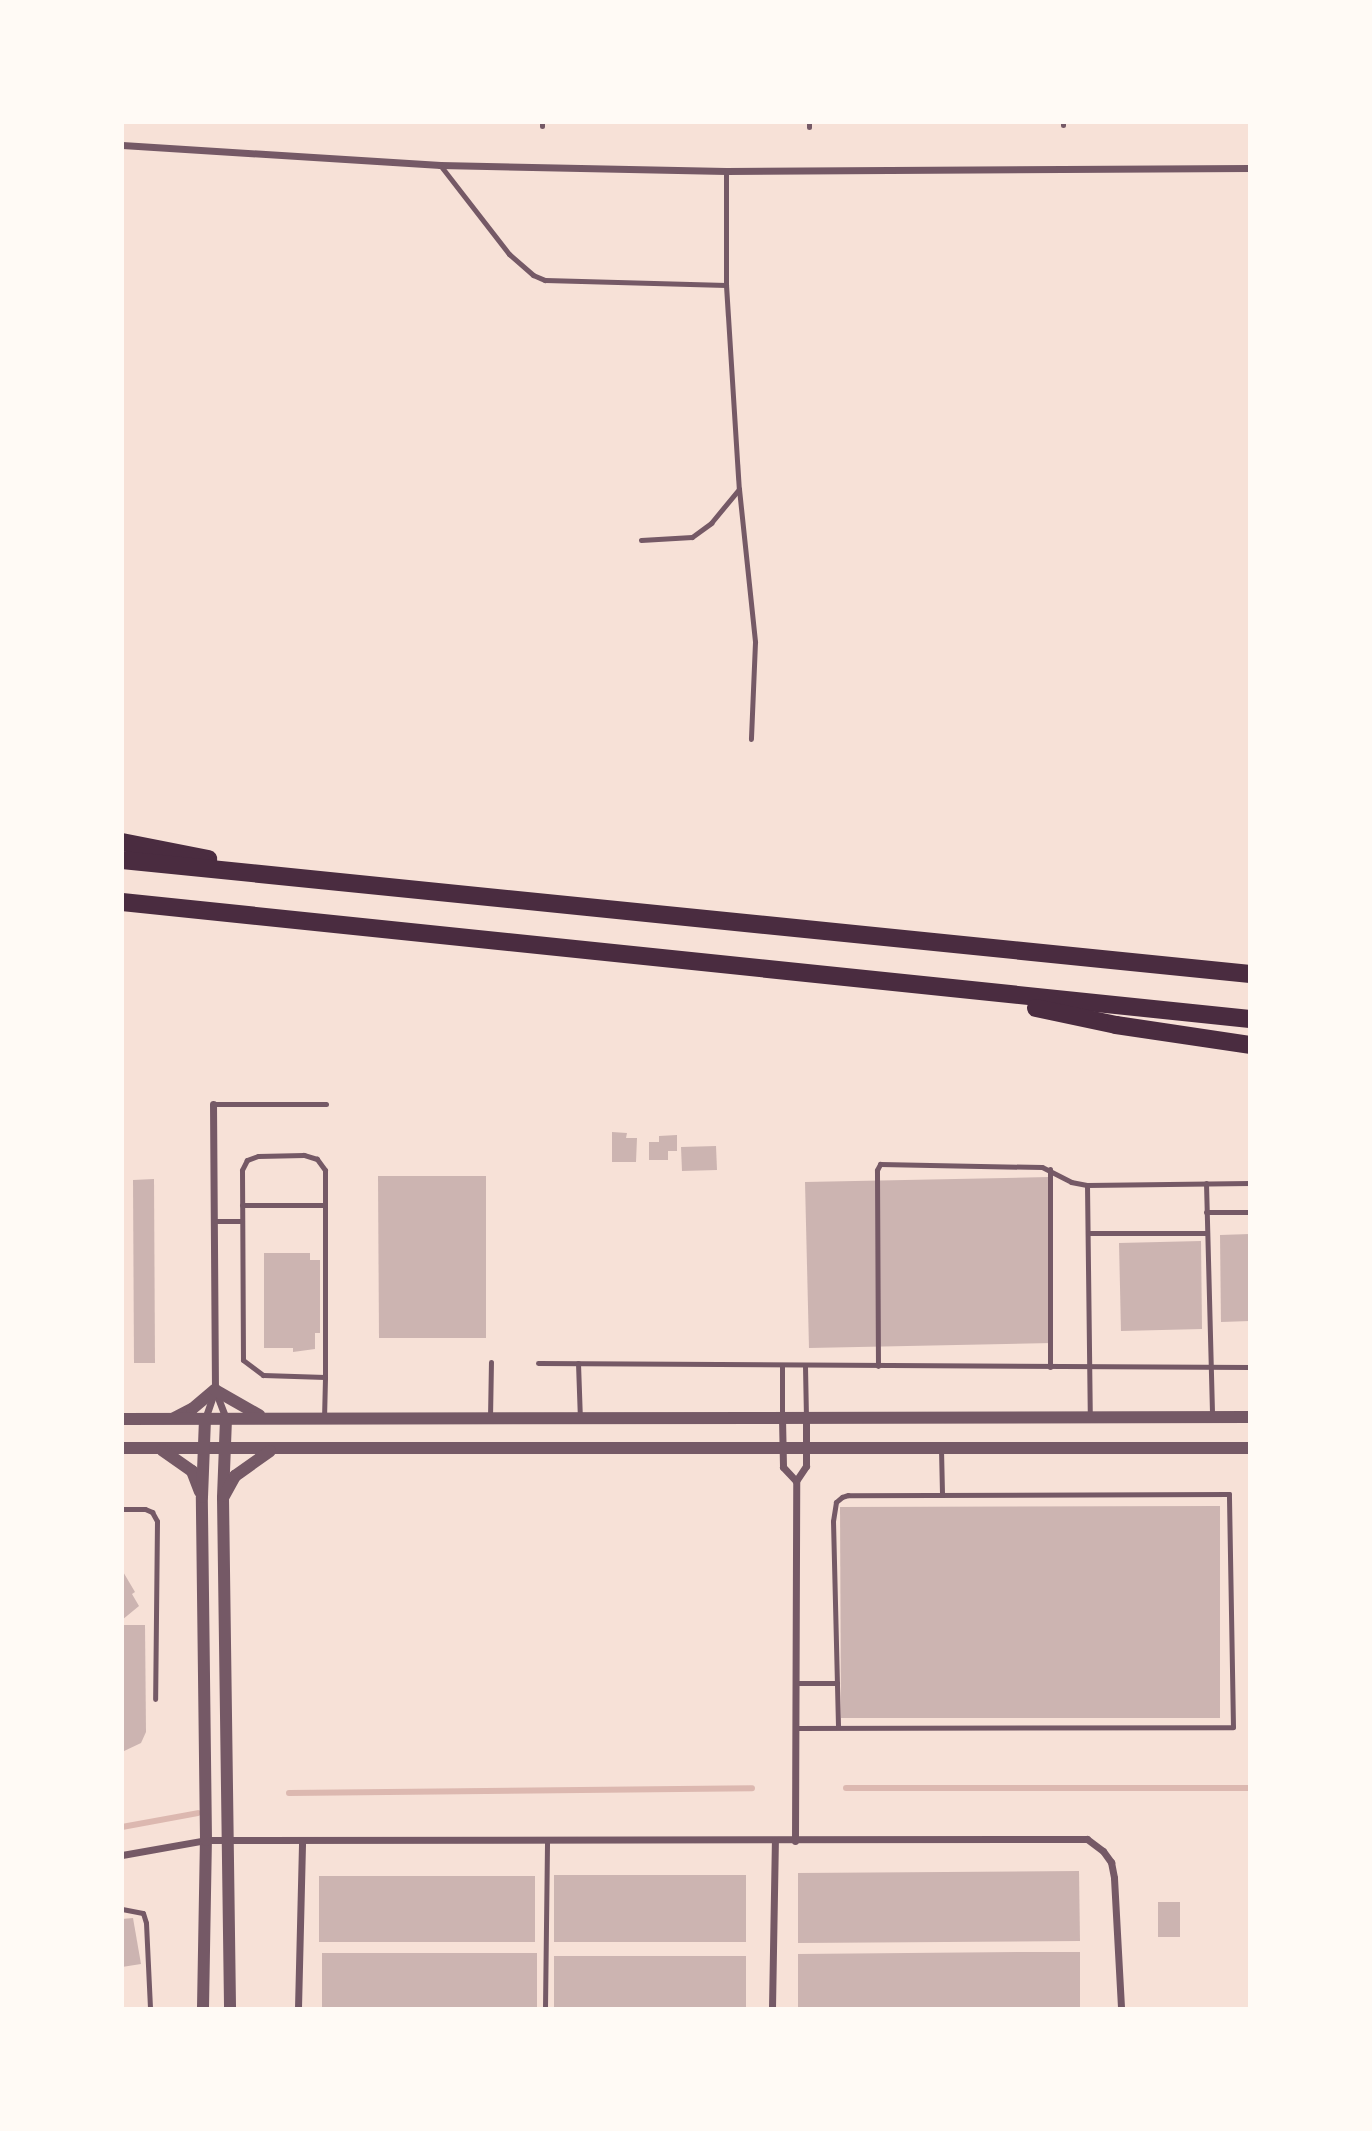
<!DOCTYPE html>
<html>
<head>
<meta charset="utf-8">
<style>
	body { margin:0 }
	#map { position:relative; width:1372px; height:2131px; overflow:hidden; background:#f7e1d7; font-family:"Source Serif 4",serif }
	div>[style] { position:absolute }
	[style*='--x'] { left:calc(var(--x)*1px); top:calc(var(--y)*1px); width:calc(var(--w)*1px); rotate:calc(var(--a)*1deg) }
	.stream>* { height:6px; margin:-3px; padding:0 3px; transform-origin:3px; border-radius:3px; background:#dcb8b0 }
	.building>* { inset:0; background:#ccb4b1 }
	.service>* { height:5px; margin:-2.5px; padding:0 2.5px; transform-origin:2.5px; border-radius:2.5px; background:#755966 }
	.minor>* { height:7px; margin:-3.5px; padding:0 3.5px; transform-origin:3.5px; border-radius:3.5px; background:#755966 }
	.tertiary>* { height:12px; margin:-6px; padding:0 6px; transform-origin:6px; border-radius:6px; background:#755966 }
	.motorway>* { height:18px; margin:-9px; padding:0 9px; transform-origin:9px; border-radius:9px; background:#4a2c40 }
	span { translate:-50% -50%; white-space:nowrap; text-align:center; line-height:1.15; -webkit-text-stroke:7px #fffaf5; paint-order:stroke }
	.frame { position:absolute; inset:0; border:124px solid #fffaf5; pointer-events:none }
</style>
</head>
<body>
<div id="map">
	<div class="stream">
		<i style="--x:846;--y:1788;--w:404;--a:0"></i>
		<i style="--x:289;--y:1793;--w:463;--a:-0.6"></i>
		<i style="--x:122;--y:1827;--w:77;--a:-10.4"></i>
	</div>
	<div class="building">
		<i style="clip-path:polygon(612px 1132px,627px 1133px,626px 1138px,637px 1138px,636px 1162px,612px 1162px)"></i>
		<i style="clip-path:polygon(677px 1135px,677px 1151px,668px 1151px,668px 1160px,649px 1160px,649px 1142px,659px 1142px,659px 1136px)"></i>
		<i style="clip-path:polygon(716px 1146px,717px 1170px,682px 1171px,681px 1147px)"></i>
		<i style="clip-path:polygon(378px 1176px,486px 1176px,486px 1338px,379px 1338px)"></i>
		<i style="clip-path:polygon(1049px 1177px,1052px 1343px,809px 1348px,805px 1182px)"></i>
		<i style="clip-path:polygon(154px 1179px,155px 1363px,134px 1363px,133px 1180px)"></i>
		<i style="clip-path:polygon(1250px 1234px,1250px 1321px,1221px 1322px,1220px 1235px)"></i>
		<i style="clip-path:polygon(1201px 1241px,1202px 1329px,1121px 1331px,1119px 1243px)"></i>
		<i style="clip-path:polygon(264px 1253px,310px 1253px,310px 1260px,320px 1260px,320px 1333px,315px 1333px,315px 1349px,293px 1352px,293px 1348px,264px 1348px)"></i>
		<i style="clip-path:polygon(1220px 1506px,1220px 1718px,841px 1718px,840px 1507px)"></i>
		<i style="clip-path:polygon(122px 1570px,135px 1592px,132px 1594px,139px 1606px,122px 1620px)"></i>
		<i style="clip-path:polygon(122px 1625px,145px 1625px,146px 1732px,141px 1743px,122px 1752px)"></i>
		<i style="clip-path:polygon(1079px 1871px,1080px 1941px,798px 1943px,798px 1873px)"></i>
		<i style="clip-path:polygon(554px 1875px,746px 1875px,746px 1942px,554px 1942px)"></i>
		<i style="clip-path:polygon(319px 1876px,535px 1876px,535px 1942px,319px 1942px)"></i>
		<i style="clip-path:polygon(1158px 1902px,1180px 1902px,1180px 1937px,1158px 1937px)"></i>
		<i style="clip-path:polygon(133px 1918px,141px 1964px,122px 1967px,122px 1919px)"></i>
		<i style="clip-path:polygon(1028px 1952px,1080px 1952px,1080px 2008px,798px 2008px,798px 1954px)"></i>
		<i style="clip-path:polygon(322px 1953px,537px 1953px,537px 2008px,322px 2008px)"></i>
		<i style="clip-path:polygon(554px 1956px,746px 1956px,746px 2008px,554px 2008px)"></i>
	</div>
	<div class="service">
		<i style="--x:1063;--y:125;--w:3;--a:-90"></i>
		<i style="--x:542;--y:126;--w:4;--a:-90"></i>
		<i style="--x:809;--y:127;--w:5;--a:-90"></i>
		<i style="--x:440;--y:165;--w:113;--a:52.2"></i>
		<i style="--x:509;--y:254;--w:32;--a:41"></i>
		<i style="--x:533;--y:275;--w:13;--a:23"></i>
		<i style="--x:545;--y:280;--w:181;--a:1.6"></i>
		<i style="--x:726;--y:285;--w:114;--a:-90"></i>
		<i style="--x:726;--y:285;--w:204;--a:86.4"></i>
		<i style="--x:739;--y:489;--w:154;--a:84"></i>
		<i style="--x:755;--y:642;--w:97;--a:92.4"></i>
		<i style="--x:641;--y:540;--w:51;--a:-3.4"></i>
		<i style="--x:692;--y:537;--w:24;--a:-36"></i>
		<i style="--x:711;--y:523;--w:44;--a:-50.5"></i>
		<i style="--x:213;--y:1104;--w:113;--a:0"></i>
		<i style="--x:1206;--y:1183;--w:234;--a:88.5"></i>
		<i style="--x:1087;--y:1185;--w:231;--a:89.3"></i>
		<i style="--x:242;--y:1205;--w:82;--a:0"></i>
		<i style="--x:1206;--y:1212;--w:44;--a:0"></i>
		<i style="--x:214;--y:1221;--w:28;--a:0"></i>
		<i style="--x:1088;--y:1233;--w:119;--a:0"></i>
		<i style="--x:538;--y:1363;--w:712;--a:0.32"></i>
		<i style="--x:578;--y:1363;--w:56;--a:88"></i>
		<i style="--x:782;--y:1366;--w:52;--a:90"></i>
		<i style="--x:805;--y:1366;--w:52;--a:88.9"></i>
		<i style="--x:878;--y:1366;--w:196;--a:-90.3"></i>
		<i style="--x:877;--y:1170;--w:7;--a:-63"></i>
		<i style="--x:880;--y:1164;--w:162;--a:1.1"></i>
		<i style="--x:1042;--y:1167;--w:33;--a:27"></i>
		<i style="--x:1071;--y:1182;--w:16;--a:11"></i>
		<i style="--x:1087;--y:1185;--w:163;--a:-0.7"></i>
		<i style="--x:1050;--y:1367;--w:198;--a:-90"></i>
		<i style="--x:490;--y:1418;--w:56;--a:-89"></i>
		<i style="--x:324;--y:1419;--w:42;--a:-88.6"></i>
		<i style="--x:325;--y:1377;--w:207;--a:-90"></i>
		<i style="--x:325;--y:1170;--w:14;--a:-126"></i>
		<i style="--x:317;--y:1159;--w:14;--a:-163"></i>
		<i style="--x:304;--y:1155;--w:46;--a:178.8"></i>
		<i style="--x:258;--y:1156;--w:12;--a:160"></i>
		<i style="--x:247;--y:1160;--w:11;--a:117"></i>
		<i style="--x:242;--y:1170;--w:190;--a:89.7"></i>
		<i style="--x:243;--y:1360;--w:25;--a:37"></i>
		<i style="--x:263;--y:1375;--w:62;--a:1.8"></i>
		<i style="--x:941;--y:1449;--w:45;--a:88.7"></i>
		<i style="--x:122;--y:1509;--w:23;--a:0"></i>
		<i style="--x:145;--y:1509;--w:8;--a:23"></i>
		<i style="--x:152;--y:1512;--w:10;--a:61"></i>
		<i style="--x:157;--y:1521;--w:178;--a:90.6"></i>
		<i style="--x:796;--y:1683;--w:41;--a:0"></i>
		<i style="--x:796;--y:1728;--w:437;--a:-0.1"></i>
		<i style="--x:1233;--y:1727;--w:233;--a:-91"></i>
		<i style="--x:1229;--y:1494;--w:381;--a:179.8"></i>
		<i style="--x:848;--y:1495;--w:6;--a:162"></i>
		<i style="--x:842;--y:1497;--w:8;--a:140"></i>
		<i style="--x:836;--y:1502;--w:19;--a:99"></i>
		<i style="--x:833;--y:1521;--w:206;--a:88.6"></i>
		<i style="--x:122;--y:1909;--w:21;--a:11"></i>
		<i style="--x:143;--y:1913;--w:10;--a:73"></i>
		<i style="--x:146;--y:1923;--w:85;--a:87.3"></i>
		<i style="--x:545;--y:2008;--w:167;--a:-89.3"></i>
	</div>
	<div class="minor">
		<i style="--x:122;--y:145;--w:319;--a:3.6"></i>
		<i style="--x:440;--y:165;--w:286;--a:1.2"></i>
		<i style="--x:726;--y:171;--w:524;--a:-0.33"></i>
		<i style="--x:215;--y:1390;--w:31;--a:69"></i>
		<i style="--x:782;--y:1418;--w:49;--a:88.8"></i>
		<i style="--x:783;--y:1467;--w:19;--a:47"></i>
		<i style="--x:205;--y:1419;--w:31;--a:-71"></i>
		<i style="--x:215;--y:1390;--w:286;--a:-90.4"></i>
		<i style="--x:796;--y:1481;--w:18;--a:-56"></i>
		<i style="--x:806;--y:1466;--w:48;--a:-90"></i>
		<i style="--x:795;--y:1841;--w:360;--a:-89.8"></i>
		<i style="--x:122;--y:1855;--w:85;--a:-10.1"></i>
		<i style="--x:206;--y:1840;--w:881;--a:-0.07"></i>
		<i style="--x:1087;--y:1839;--w:20;--a:37"></i>
		<i style="--x:1103;--y:1851;--w:14;--a:54"></i>
		<i style="--x:1111;--y:1862;--w:16;--a:79"></i>
		<i style="--x:1114;--y:1878;--w:130;--a:86.9"></i>
		<i style="--x:298;--y:2008;--w:167;--a:-88.6"></i>
		<i style="--x:772;--y:2008;--w:167;--a:-89"></i>
	</div>
	<div class="tertiary">
		<i style="--x:174;--y:1418;--w:20;--a:-27"></i>
		<i style="--x:192;--y:1409;--w:30;--a:-40"></i>
		<i style="--x:215;--y:1390;--w:51;--a:29.6"></i>
		<i style="--x:122;--y:1419;--w:1128;--a:-0.1"></i>
		<i style="--x:226;--y:1419;--w:79;--a:92.2"></i>
		<i style="--x:223;--y:1498;--w:510;--a:89.21"></i>
		<i style="--x:122;--y:1448;--w:1128;--a:0"></i>
		<i style="--x:162;--y:1450;--w:37;--a:35"></i>
		<i style="--x:192;--y:1471;--w:22;--a:69"></i>
		<i style="--x:224;--y:1496;--w:23;--a:-61"></i>
		<i style="--x:235;--y:1476;--w:43;--a:-35.5"></i>
		<i style="--x:203;--y:2008;--w:168;--a:-89"></i>
		<i style="--x:206;--y:1840;--w:343;--a:-90.7"></i>
		<i style="--x:202;--y:1497;--w:78;--a:-87.8"></i>
	</div>
	<div class="motorway">
		<i style="--x:122;--y:842;--w:88;--a:11.2"></i>
		<i style="--x:122;--y:860;--w:1134;--a:5.77"></i>
		<i style="--x:122;--y:902;--w:1134;--a:5.92"></i>
		<i style="--x:1036;--y:1008;--w:82;--a:12"></i>
		<i style="--x:1116;--y:1025;--w:135;--a:8.5"></i>
	</div>
	<div class="frame"></div>
</div>
</body>
</html>
